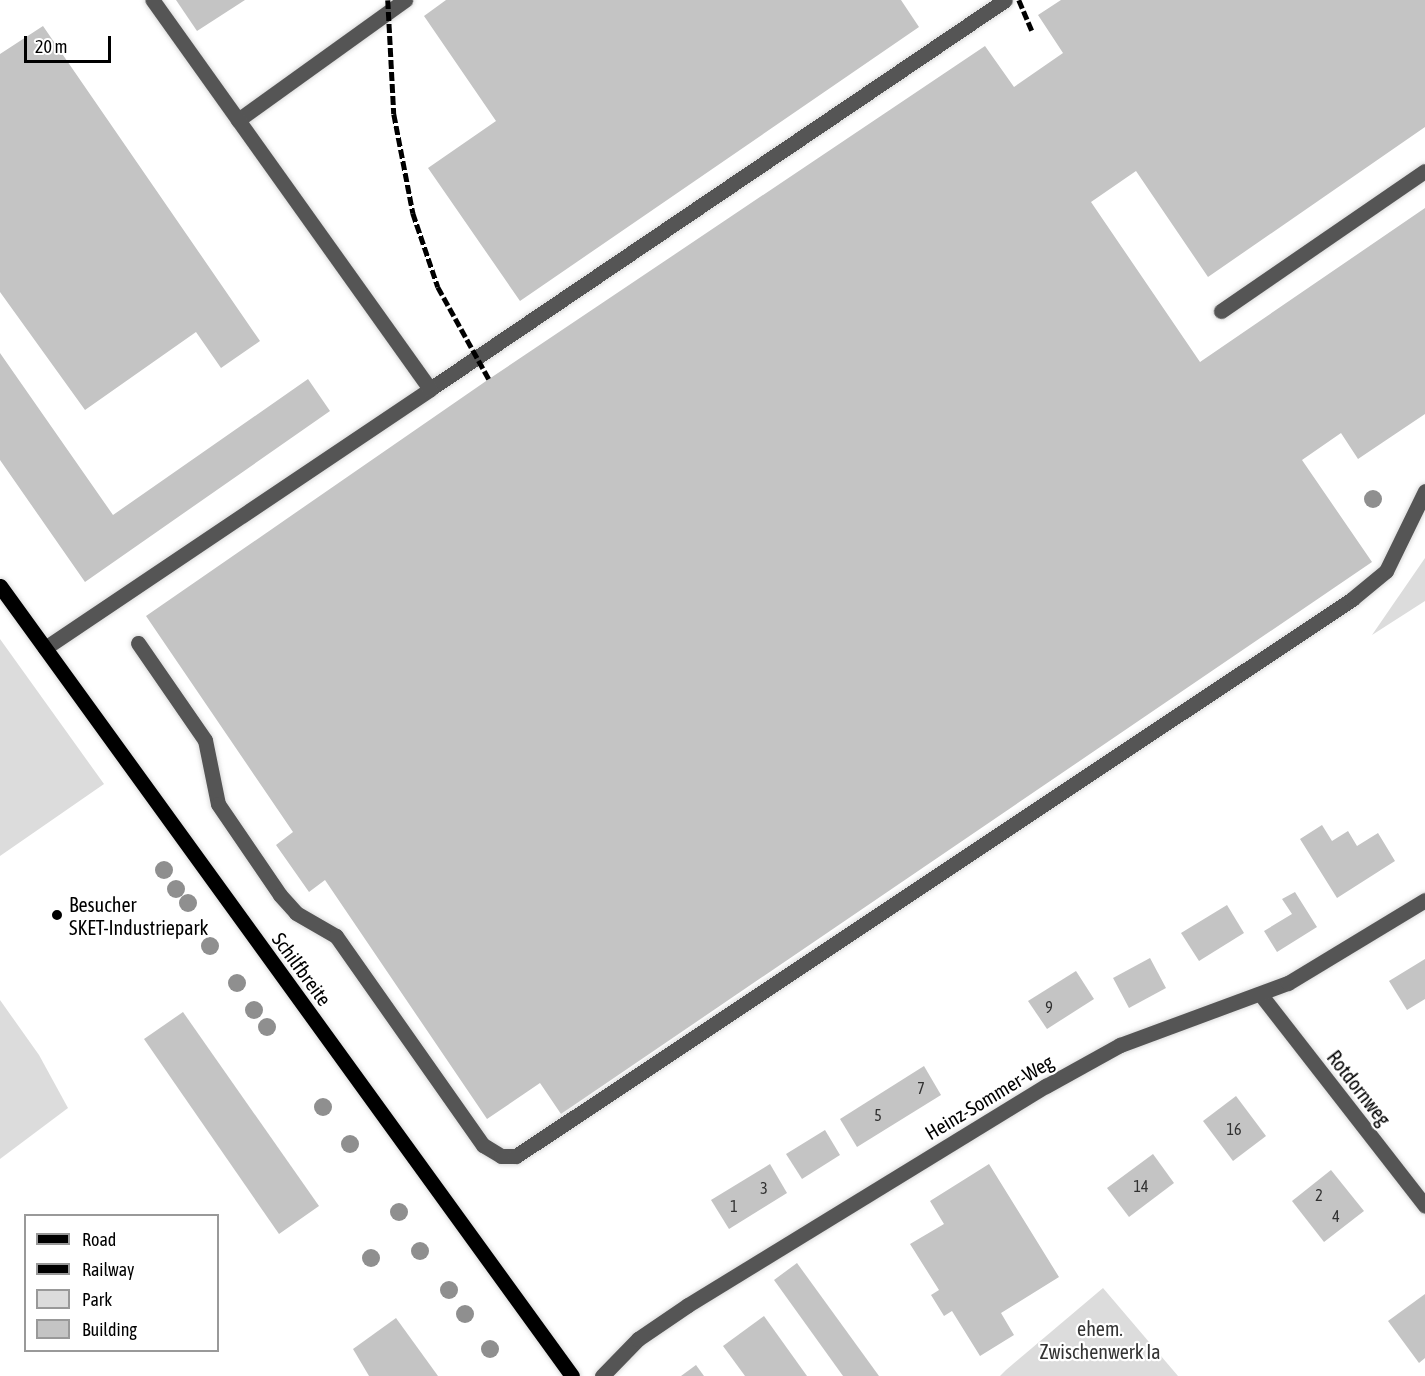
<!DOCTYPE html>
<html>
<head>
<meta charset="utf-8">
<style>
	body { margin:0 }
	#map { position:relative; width:1425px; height:1376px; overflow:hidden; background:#fff; font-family:"Asap Condensed",sans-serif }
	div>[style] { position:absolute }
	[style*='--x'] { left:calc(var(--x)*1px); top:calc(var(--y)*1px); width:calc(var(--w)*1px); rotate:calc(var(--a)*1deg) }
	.green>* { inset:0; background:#dcdcdc }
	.building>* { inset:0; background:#c4c4c4 }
	.roads { filter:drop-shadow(0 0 2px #dbdbdb) drop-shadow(0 0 2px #dbdbdb) }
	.minor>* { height:15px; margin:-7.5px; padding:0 7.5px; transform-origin:7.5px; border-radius:7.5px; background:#555 }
	.major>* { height:15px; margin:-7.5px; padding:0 7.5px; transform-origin:7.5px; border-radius:7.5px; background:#000 }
	.rail>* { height:4.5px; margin-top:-2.25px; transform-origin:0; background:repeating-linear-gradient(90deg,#000 0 9px,transparent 0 12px) }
	.trees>* { width:18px; height:18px; margin:-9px; border-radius:50%; background:#8f8f8f }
	.dots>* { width:16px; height:16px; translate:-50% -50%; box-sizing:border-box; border:3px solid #fff; border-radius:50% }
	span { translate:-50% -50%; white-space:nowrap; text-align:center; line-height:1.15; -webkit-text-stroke:4.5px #fff; paint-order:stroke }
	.number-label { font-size:16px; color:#313131 }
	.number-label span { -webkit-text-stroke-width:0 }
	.poi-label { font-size:20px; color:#000 }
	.left { translate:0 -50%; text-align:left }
	.street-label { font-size:20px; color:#000 }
	.park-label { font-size:20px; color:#333 }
	.legend { position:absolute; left:24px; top:1214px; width:195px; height:138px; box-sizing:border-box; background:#fff; border:2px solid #999; margin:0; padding:8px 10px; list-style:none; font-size:18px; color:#000 }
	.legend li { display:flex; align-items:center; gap:12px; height:30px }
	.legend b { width:30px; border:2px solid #999 }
	.scale { position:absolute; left:24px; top:36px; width:87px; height:27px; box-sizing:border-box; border:3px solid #000; border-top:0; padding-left:8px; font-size:18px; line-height:21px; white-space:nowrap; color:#000; -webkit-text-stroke:4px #fff; paint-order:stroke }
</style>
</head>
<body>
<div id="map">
	<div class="green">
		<i style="clip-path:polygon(1425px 558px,1425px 601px,1372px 635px)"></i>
		<i style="clip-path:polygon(0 639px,104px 784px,0 856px)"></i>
		<i style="clip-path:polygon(0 1000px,39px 1055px,68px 1108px,0 1159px)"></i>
		<i style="clip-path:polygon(1103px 1288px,1178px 1376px,1000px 1376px,1006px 1370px)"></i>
	</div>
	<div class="building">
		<i style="clip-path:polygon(176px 0,245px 0,197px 31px)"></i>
		<i style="clip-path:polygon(446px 0,901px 0,919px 27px,520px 301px,428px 168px,496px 121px,424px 16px)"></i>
		<i style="clip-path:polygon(1061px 0,1425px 0,1425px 127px,1208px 277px,1136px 171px,1091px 202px,1200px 362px,1425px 208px,1425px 414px,1358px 459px,1341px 433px,1302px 460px,1372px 562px,561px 1114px,540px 1083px,487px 1119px,325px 880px,309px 892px,276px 845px,293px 832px,146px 616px,489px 379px,985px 46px,1014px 87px,1063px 53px,1038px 15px)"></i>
		<i style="clip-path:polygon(43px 26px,260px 341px,221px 368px,196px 332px,85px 410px,0 292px,0 54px)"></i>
		<i style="clip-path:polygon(0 353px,113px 515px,308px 379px,330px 411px,85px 582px,0 460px)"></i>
		<i style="clip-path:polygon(1322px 825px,1332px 841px,1348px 831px,1357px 846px,1378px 833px,1395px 861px,1337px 898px,1300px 839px)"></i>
		<i style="clip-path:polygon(1295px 892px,1317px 927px,1277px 952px,1264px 931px,1292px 914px,1282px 899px)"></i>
		<i style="clip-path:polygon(1227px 905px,1244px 933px,1199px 961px,1181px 933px)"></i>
		<i style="clip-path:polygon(1150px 958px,1166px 988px,1129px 1008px,1113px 978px)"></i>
		<i style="clip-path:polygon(1425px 959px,1425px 999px,1407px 1010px,1389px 981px)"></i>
		<i style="clip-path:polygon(1076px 971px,1094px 999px,1047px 1029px,1028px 1001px)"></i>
		<i style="clip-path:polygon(183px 1012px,319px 1206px,279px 1234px,144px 1039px)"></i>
		<i style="clip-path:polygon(924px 1066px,941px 1095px,857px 1147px,840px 1119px)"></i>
		<i style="clip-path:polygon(1236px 1096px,1266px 1136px,1233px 1161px,1203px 1121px)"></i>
		<i style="clip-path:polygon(825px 1130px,840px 1155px,802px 1179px,786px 1154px)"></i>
		<i style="clip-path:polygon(1153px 1154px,1174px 1183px,1129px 1217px,1107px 1188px)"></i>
		<i style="clip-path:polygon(770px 1164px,787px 1193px,729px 1229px,711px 1200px)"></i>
		<i style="clip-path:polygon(989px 1164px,1059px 1277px,1001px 1313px,1014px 1335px,980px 1356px,952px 1311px,944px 1316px,931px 1295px,939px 1290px,910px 1244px,944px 1224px,930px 1201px)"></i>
		<i style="clip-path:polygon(1331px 1170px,1364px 1211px,1324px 1242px,1292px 1201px)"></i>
		<i style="clip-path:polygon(797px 1263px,879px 1376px,843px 1376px,774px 1280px)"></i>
		<i style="clip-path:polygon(1425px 1294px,1425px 1358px,1419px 1363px,1388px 1321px)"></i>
		<i style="clip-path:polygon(764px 1316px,807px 1376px,745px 1376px,723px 1346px)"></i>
		<i style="clip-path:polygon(396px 1318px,438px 1376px,369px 1376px,353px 1349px)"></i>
		<i style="clip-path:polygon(696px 1365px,704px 1376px,681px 1376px)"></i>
	</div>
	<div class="roads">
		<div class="minor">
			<i style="--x:238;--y:120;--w:206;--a:-35.7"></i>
			<i style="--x:1221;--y:311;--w:247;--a:-34.5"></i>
			<i style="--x:430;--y:389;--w:694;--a:-34.08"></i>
			<i style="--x:138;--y:643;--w:118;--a:55.4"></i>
			<i style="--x:205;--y:740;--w:65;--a:78.5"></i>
			<i style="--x:218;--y:804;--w:110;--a:55.7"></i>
			<i style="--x:280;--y:895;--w:24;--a:48"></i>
			<i style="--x:296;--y:913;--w:46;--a:29.9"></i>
			<i style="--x:336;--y:936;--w:256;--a:54.9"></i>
			<i style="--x:483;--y:1145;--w:21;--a:31"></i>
			<i style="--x:501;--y:1156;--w:15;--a:0"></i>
			<i style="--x:516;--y:1156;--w:1005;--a:-33.67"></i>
			<i style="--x:1352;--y:599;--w:44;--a:-39.5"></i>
			<i style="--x:1386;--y:571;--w:89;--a:-64"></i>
			<i style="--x:45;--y:648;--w:464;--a:-33.9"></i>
			<i style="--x:430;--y:389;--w:478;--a:-125.5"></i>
			<i style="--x:1261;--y:995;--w:267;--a:52.1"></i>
			<i style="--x:602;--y:1376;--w:52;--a:-45.8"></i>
			<i style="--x:638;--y:1339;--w:60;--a:-34.2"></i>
			<i style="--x:688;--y:1305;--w:420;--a:-31.5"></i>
			<i style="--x:1046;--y:1086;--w:85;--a:-29"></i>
			<i style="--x:1120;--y:1045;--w:179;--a:-20.3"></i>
			<i style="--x:1288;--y:983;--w:160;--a:-31.2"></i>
		</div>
		<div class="major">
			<i style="--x:0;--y:586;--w:975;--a:54.09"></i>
		</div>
	</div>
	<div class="rail">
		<i style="--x:388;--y:0;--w:114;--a:87"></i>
		<i style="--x:394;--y:114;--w:101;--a:79.1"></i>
		<i style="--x:413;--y:213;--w:78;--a:71.3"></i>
		<i style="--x:438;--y:287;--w:105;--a:61"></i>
		<i style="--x:1019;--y:0;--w:36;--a:67"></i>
	</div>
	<div class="trees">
		<i style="left:1373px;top:499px"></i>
		<i style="left:164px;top:870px"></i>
		<i style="left:176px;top:889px"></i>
		<i style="left:188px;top:903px"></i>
		<i style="left:210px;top:946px"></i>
		<i style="left:237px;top:983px"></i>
		<i style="left:254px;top:1010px"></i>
		<i style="left:267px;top:1027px"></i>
		<i style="left:323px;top:1107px"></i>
		<i style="left:350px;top:1144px"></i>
		<i style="left:399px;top:1212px"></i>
		<i style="left:420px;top:1251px"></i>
		<i style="left:371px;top:1258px"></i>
		<i style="left:449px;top:1290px"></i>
		<i style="left:465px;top:1314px"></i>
		<i style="left:490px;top:1349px"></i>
	</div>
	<div class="dots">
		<i style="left:57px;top:915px;background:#000"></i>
	</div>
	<div class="number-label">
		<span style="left:1049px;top:1007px">9</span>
		<span style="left:921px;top:1088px">7</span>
		<span style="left:878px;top:1115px">5</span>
		<span style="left:1234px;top:1129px">16</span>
		<span style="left:1141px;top:1186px">14</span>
		<span style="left:764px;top:1188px">3</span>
		<span style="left:1319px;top:1195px">2</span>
		<span style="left:734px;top:1206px">1</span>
		<span style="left:1336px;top:1216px">4</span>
	</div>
	<div class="poi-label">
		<span class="left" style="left:69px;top:916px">Besucher<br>SKET-Industriepark</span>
	</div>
	<div class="street-label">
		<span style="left:302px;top:969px;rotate:54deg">Schilfbreite</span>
		<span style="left:1359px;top:1088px;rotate:52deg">Rotdornweg</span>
		<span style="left:989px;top:1097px;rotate:-31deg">Heinz-Sommer-Weg</span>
	</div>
	<div class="park-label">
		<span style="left:1100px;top:1340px">ehem.<br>Zwischenwerk Ia</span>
	</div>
	<ul class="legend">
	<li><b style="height:8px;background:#000"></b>Road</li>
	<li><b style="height:8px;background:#000"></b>Railway</li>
	<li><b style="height:16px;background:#dcdcdc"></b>Park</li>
	<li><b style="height:16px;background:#c4c4c4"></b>Building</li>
	</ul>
	<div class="scale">20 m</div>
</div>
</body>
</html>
